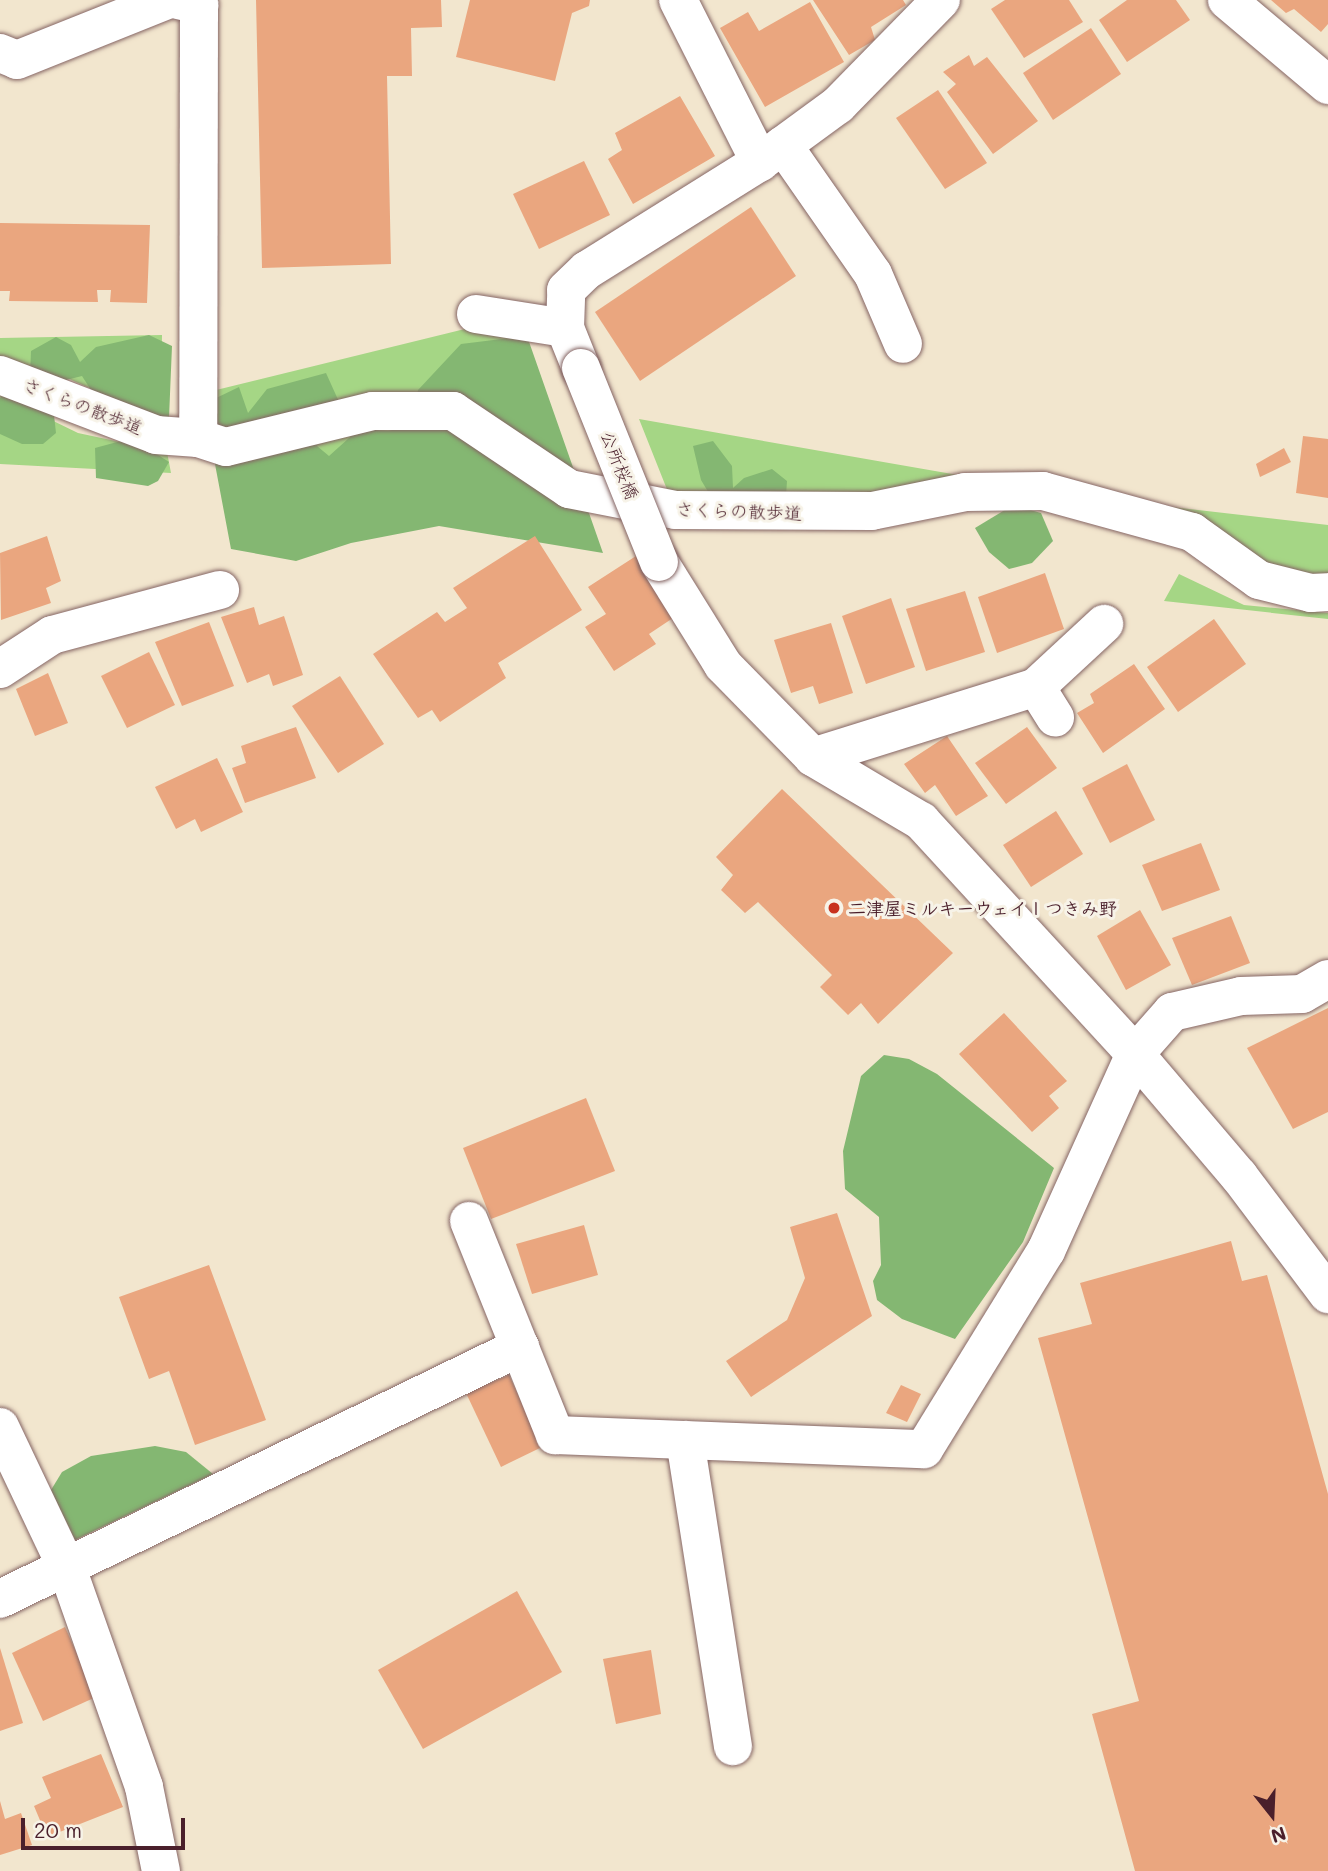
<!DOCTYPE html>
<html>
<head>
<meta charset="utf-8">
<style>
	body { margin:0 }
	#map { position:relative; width:1328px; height:1871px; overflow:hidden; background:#f2e6ce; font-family:Mali,"Klee One",sans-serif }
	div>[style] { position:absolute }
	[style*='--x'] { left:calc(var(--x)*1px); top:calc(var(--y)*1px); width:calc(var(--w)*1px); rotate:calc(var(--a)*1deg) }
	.green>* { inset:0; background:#a5d685 }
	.forest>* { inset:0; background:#84b772 }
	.building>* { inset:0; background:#eaa67f }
	.roads { filter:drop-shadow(0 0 2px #856564) drop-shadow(0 0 2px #856564) }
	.pedestrian>* { height:38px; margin:-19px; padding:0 19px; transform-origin:19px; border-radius:19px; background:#fff }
	.minor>* { height:38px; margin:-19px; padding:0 19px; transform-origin:19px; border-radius:19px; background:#fff }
	.bridges { filter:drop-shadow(0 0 2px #856564) drop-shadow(0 0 2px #856564) }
	.minor-bridge>* { height:38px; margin:-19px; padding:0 19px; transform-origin:19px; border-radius:19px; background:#fff }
	.dots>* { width:19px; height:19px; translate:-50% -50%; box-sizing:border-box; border:4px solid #f7f3e8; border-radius:50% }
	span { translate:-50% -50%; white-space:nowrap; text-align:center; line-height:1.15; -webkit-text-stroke:6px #f7f3e8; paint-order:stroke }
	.street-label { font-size:18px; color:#4a1f2b }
	.poi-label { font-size:18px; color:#4a1f2b; font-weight:700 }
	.left { translate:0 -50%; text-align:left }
	.north { position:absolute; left:1237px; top:1780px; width:70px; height:70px; -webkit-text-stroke:5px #f7f3e8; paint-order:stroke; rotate:162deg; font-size:19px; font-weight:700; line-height:28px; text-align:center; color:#4a1f2b }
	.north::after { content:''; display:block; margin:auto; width:24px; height:32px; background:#4a1f2b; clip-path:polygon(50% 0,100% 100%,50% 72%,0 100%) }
	.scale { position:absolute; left:21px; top:1818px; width:164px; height:32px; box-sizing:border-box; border:4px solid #4a1f2b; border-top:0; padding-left:9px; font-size:21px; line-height:24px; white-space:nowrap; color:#4a1f2b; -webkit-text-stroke:5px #f7f3e8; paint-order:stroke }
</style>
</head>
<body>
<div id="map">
	<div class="green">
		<i style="clip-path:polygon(473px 327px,527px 336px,420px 438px,341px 468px,208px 427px,208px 392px)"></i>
		<i style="clip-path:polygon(162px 335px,161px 411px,126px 404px,60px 375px,0 358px,0 338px)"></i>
		<i style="clip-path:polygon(0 395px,78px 433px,167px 452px,171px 473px,0 464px)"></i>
		<i style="clip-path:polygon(639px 419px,889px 463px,1004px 483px,870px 502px,670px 497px)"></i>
		<i style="clip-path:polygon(1094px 498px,1328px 525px,1328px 579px,1311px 581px)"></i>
		<i style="clip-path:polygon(1179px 574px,1244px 605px,1328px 613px,1328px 619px,1164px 601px)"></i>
	</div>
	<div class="forest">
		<i style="clip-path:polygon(149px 335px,172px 346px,169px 418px,141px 416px,96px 398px,82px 376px,58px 382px,30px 376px,31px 351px,56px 337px,71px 345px,80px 362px,96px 347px)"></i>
		<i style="clip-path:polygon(527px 336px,603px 553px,439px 526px,351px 543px,296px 561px,231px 549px,208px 427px,212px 400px,239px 387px,248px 413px,267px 389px,326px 373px,340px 404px,317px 446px,329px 456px,359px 429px,388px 431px,411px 426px,418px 390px,461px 344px)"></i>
		<i style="clip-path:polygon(7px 393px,54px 415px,56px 433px,43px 444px,22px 444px,0 434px,0 398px)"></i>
		<i style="clip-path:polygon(132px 438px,169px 462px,158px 481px,148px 486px,96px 478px,95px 448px)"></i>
		<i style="clip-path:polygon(713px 441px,732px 466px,733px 488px,744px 478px,772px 469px,787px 481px,786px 496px,713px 500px,701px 480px,693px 446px)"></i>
		<i style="clip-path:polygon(1013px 505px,1041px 513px,1053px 541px,1032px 563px,1009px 569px,989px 552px,975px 528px)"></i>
		<i style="clip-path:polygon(884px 1055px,909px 1059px,937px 1074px,1054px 1168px,1023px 1242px,955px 1339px,902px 1319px,877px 1300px,873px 1281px,881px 1265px,879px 1217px,845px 1189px,843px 1151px,861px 1076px)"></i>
		<i style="clip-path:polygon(155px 1446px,186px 1452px,213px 1474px,75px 1540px,51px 1490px,62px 1472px,91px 1456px)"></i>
	</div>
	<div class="building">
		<i style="clip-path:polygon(256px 0,441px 0,442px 27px,411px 28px,412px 76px,387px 76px,391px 264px,262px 268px)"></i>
		<i style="clip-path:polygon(470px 0,590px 0,589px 6px,572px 13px,555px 81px,456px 57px)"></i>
		<i style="clip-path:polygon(813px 0,903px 0,906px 5px,871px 27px,875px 40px,849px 55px)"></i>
		<i style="clip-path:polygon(1005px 0,1069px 0,1083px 22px,1024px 58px,991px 9px)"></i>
		<i style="clip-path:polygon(1127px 0,1176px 0,1190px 20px,1127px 62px,1099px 20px)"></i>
		<i style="clip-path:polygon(1271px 0,1328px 0,1328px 24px,1321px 32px,1294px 9px,1286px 13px)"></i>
		<i style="clip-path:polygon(810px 2px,844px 62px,765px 107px,720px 28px,748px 12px,759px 31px)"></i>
		<i style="clip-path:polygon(1091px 28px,1121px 74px,1053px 120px,1023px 73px)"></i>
		<i style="clip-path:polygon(969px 55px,974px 66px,987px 57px,1038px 121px,993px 154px,947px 92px,956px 84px,943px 72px)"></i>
		<i style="clip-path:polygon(938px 90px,987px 163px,945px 189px,896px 118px)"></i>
		<i style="clip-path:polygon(680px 96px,715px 156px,633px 204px,608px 159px,622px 150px,615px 133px)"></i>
		<i style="clip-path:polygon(584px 161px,610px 215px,539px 249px,513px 194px)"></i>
		<i style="clip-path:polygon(751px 207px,796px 276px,640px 381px,595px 312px)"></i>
		<i style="clip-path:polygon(0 223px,150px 225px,147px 303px,110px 302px,111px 290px,97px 290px,98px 302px,9px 301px,10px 291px,0 291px)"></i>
		<i style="clip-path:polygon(1303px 436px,1328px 439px,1328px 498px,1296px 493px)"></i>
		<i style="clip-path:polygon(1284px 448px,1291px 462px,1260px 477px,1256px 464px)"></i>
		<i style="clip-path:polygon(47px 536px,61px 581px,46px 588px,51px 603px,1px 620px,0 553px)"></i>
		<i style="clip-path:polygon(535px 536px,582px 610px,498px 663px,506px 678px,440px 722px,432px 710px,418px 718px,373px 654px,437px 612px,445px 622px,467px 608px,453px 588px)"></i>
		<i style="clip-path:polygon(636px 556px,676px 616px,649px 634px,656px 644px,614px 671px,585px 627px,606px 614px,588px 587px)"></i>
		<i style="clip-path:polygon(1045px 573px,1064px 629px,997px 653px,978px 597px)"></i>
		<i style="clip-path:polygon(965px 591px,985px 652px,926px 671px,906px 609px)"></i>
		<i style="clip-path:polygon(891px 598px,915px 667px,866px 684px,842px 616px)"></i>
		<i style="clip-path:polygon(254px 607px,259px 625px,284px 616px,303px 675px,273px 686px,269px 674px,247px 683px,221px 617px)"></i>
		<i style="clip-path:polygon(1214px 619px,1246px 664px,1178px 712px,1147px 667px)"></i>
		<i style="clip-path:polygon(209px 622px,234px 686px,182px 706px,155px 642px)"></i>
		<i style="clip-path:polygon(831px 623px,853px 693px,819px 704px,813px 686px,791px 693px,774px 640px)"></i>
		<i style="clip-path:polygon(149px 652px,175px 705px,127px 728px,101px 676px)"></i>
		<i style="clip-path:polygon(1134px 664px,1165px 709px,1103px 753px,1077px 713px,1094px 703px,1090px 694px)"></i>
		<i style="clip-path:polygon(48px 673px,68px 723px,35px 736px,16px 689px)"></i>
		<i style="clip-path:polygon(340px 676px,384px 744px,338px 773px,292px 706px)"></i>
		<i style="clip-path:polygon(296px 727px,316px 778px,245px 803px,232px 768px,246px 763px,241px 746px)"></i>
		<i style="clip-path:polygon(1027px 727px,1057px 768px,1006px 804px,975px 763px)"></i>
		<i style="clip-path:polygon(947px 736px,988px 796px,956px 816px,935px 785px,925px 793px,904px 764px)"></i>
		<i style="clip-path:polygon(217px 758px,243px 812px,201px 832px,195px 819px,176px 829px,155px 787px)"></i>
		<i style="clip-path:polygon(1127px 764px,1155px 820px,1110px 843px,1082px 788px)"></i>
		<i style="clip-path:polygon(782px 789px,953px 953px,878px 1024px,861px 1003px,848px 1015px,820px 987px,832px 975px,758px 902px,745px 913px,721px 890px,733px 875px,716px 857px)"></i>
		<i style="clip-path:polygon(1056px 811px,1083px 854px,1031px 887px,1003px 845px)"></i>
		<i style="clip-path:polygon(1201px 843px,1220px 890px,1162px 911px,1142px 865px)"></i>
		<i style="clip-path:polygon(1140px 910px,1171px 965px,1126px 990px,1097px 936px)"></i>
		<i style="clip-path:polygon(1231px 916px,1250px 963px,1192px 985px,1172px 938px)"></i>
		<i style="clip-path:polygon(1328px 1008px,1328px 1112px,1293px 1129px,1247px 1048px)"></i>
		<i style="clip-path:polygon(1004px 1013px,1067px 1081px,1049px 1096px,1059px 1108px,1032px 1132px,959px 1054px)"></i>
		<i style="clip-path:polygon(586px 1098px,615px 1171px,491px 1219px,463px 1148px)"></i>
		<i style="clip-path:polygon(837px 1213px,872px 1316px,751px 1397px,726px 1361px,787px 1320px,805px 1278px,790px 1227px)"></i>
		<i style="clip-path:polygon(584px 1225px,598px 1275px,532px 1294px,516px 1244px)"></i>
		<i style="clip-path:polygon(1231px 1241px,1242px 1281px,1267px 1275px,1328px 1494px,1328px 1871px,1135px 1871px,1092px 1714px,1139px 1701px,1038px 1338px,1092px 1324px,1080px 1283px)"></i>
		<i style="clip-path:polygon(209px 1265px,266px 1420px,195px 1445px,169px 1371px,149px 1379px,119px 1297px)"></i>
		<i style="clip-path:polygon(509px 1375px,542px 1447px,501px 1467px,466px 1393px)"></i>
		<i style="clip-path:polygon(901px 1385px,921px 1394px,907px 1422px,886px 1413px)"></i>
		<i style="clip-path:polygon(517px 1591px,562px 1672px,423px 1749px,378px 1670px)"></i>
		<i style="clip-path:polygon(65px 1627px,96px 1697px,43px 1721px,12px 1653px)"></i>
		<i style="clip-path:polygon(0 1648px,23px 1723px,0 1731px)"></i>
		<i style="clip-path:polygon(651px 1650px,661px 1714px,616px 1724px,603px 1659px)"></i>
		<i style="clip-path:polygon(101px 1754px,123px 1807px,47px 1837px,34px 1806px,51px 1798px,42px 1777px)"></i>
		<i style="clip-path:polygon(0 1801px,5px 1819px,21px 1813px,32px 1845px,0 1855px)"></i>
	</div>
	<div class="roads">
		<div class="pedestrian">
			<i style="--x:0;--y:375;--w:167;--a:21"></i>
			<i style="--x:156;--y:435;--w:42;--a:4.1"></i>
			<i style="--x:198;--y:438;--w:29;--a:18"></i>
			<i style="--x:226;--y:447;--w:151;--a:-13.8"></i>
			<i style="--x:373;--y:411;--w:80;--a:0"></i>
			<i style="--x:453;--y:411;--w:140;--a:33.9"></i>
			<i style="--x:569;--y:489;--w:108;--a:11.2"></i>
			<i style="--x:675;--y:510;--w:197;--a:0.3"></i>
			<i style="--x:872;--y:511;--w:95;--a:-11.5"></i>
			<i style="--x:965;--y:492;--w:78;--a:-0.7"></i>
			<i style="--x:1043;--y:491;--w:155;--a:15.4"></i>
			<i style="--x:1192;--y:532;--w:82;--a:35.6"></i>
			<i style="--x:1259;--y:580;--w:54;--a:14"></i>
			<i style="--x:1311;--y:593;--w:17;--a:-3"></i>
		</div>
		<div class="minor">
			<i style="--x:178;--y:0;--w:22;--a:13"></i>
			<i style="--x:199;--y:5;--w:433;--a:90.1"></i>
			<i style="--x:678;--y:0;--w:182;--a:63.2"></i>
			<i style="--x:1227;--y:0;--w:132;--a:40.1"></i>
			<i style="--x:0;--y:53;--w:18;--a:22"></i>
			<i style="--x:17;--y:60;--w:162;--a:-21.8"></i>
			<i style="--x:783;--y:145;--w:157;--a:55.1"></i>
			<i style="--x:873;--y:274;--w:76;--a:66.8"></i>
			<i style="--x:476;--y:314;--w:90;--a:8.9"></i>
			<i style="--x:581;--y:368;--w:43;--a:-111.8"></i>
			<i style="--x:565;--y:328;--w:38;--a:-88"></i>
			<i style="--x:566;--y:290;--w:29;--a:-44"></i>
			<i style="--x:587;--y:270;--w:204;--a:-32"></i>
			<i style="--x:760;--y:162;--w:97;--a:-36.2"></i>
			<i style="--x:838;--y:105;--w:147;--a:-45.6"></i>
			<i style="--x:659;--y:562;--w:121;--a:58.1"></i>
			<i style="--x:723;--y:665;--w:129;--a:45.6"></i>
			<i style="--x:813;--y:757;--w:126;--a:30.7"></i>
			<i style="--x:921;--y:821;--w:316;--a:47.4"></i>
			<i style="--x:1135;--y:1054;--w:160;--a:49.6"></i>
			<i style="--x:1239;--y:1176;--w:148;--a:53"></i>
			<i style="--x:0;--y:669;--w:62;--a:-33.2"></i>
			<i style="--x:52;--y:635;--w:174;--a:-15"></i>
			<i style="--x:1036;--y:687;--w:36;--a:58"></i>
			<i style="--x:813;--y:757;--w:234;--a:-17.4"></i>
			<i style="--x:1036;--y:687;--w:93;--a:-42.8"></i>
			<i style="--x:469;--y:1221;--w:231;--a:68.1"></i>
			<i style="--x:555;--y:1435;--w:369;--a:2.2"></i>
			<i style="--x:924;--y:1449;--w:233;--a:-58.4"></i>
			<i style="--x:1046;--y:1251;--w:216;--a:-65.7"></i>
			<i style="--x:1135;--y:1054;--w:56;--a:-48.6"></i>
			<i style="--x:1172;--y:1012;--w:71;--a:-13.1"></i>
			<i style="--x:1241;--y:996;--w:61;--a:-1.9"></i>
			<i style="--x:1302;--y:994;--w:30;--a:-30"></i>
			<i style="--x:0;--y:1427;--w:156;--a:64.6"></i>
			<i style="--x:67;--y:1568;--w:232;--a:70.6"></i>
			<i style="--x:144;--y:1787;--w:86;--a:78.6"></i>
			<i style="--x:685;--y:1440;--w:310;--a:81.1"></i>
			<i style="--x:0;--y:1599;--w:578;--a:-25.86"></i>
		</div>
	</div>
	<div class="bridges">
		<div class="minor-bridge">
			<i style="--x:581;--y:368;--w:209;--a:68.1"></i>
		</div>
	</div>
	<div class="dots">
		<i style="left:834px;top:908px;background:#c8321e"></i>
	</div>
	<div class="street-label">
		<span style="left:83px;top:406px;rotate:21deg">さくらの散歩道</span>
		<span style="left:620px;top:465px;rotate:68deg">公所桜橋</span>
		<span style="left:739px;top:511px;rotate:2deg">さくらの散歩道</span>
	</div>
	<div class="poi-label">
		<span class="left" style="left:848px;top:908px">二津屋ミルキーウェイⅠつきみ野</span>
	</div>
	<div class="north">N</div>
	<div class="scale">20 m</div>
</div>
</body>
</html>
